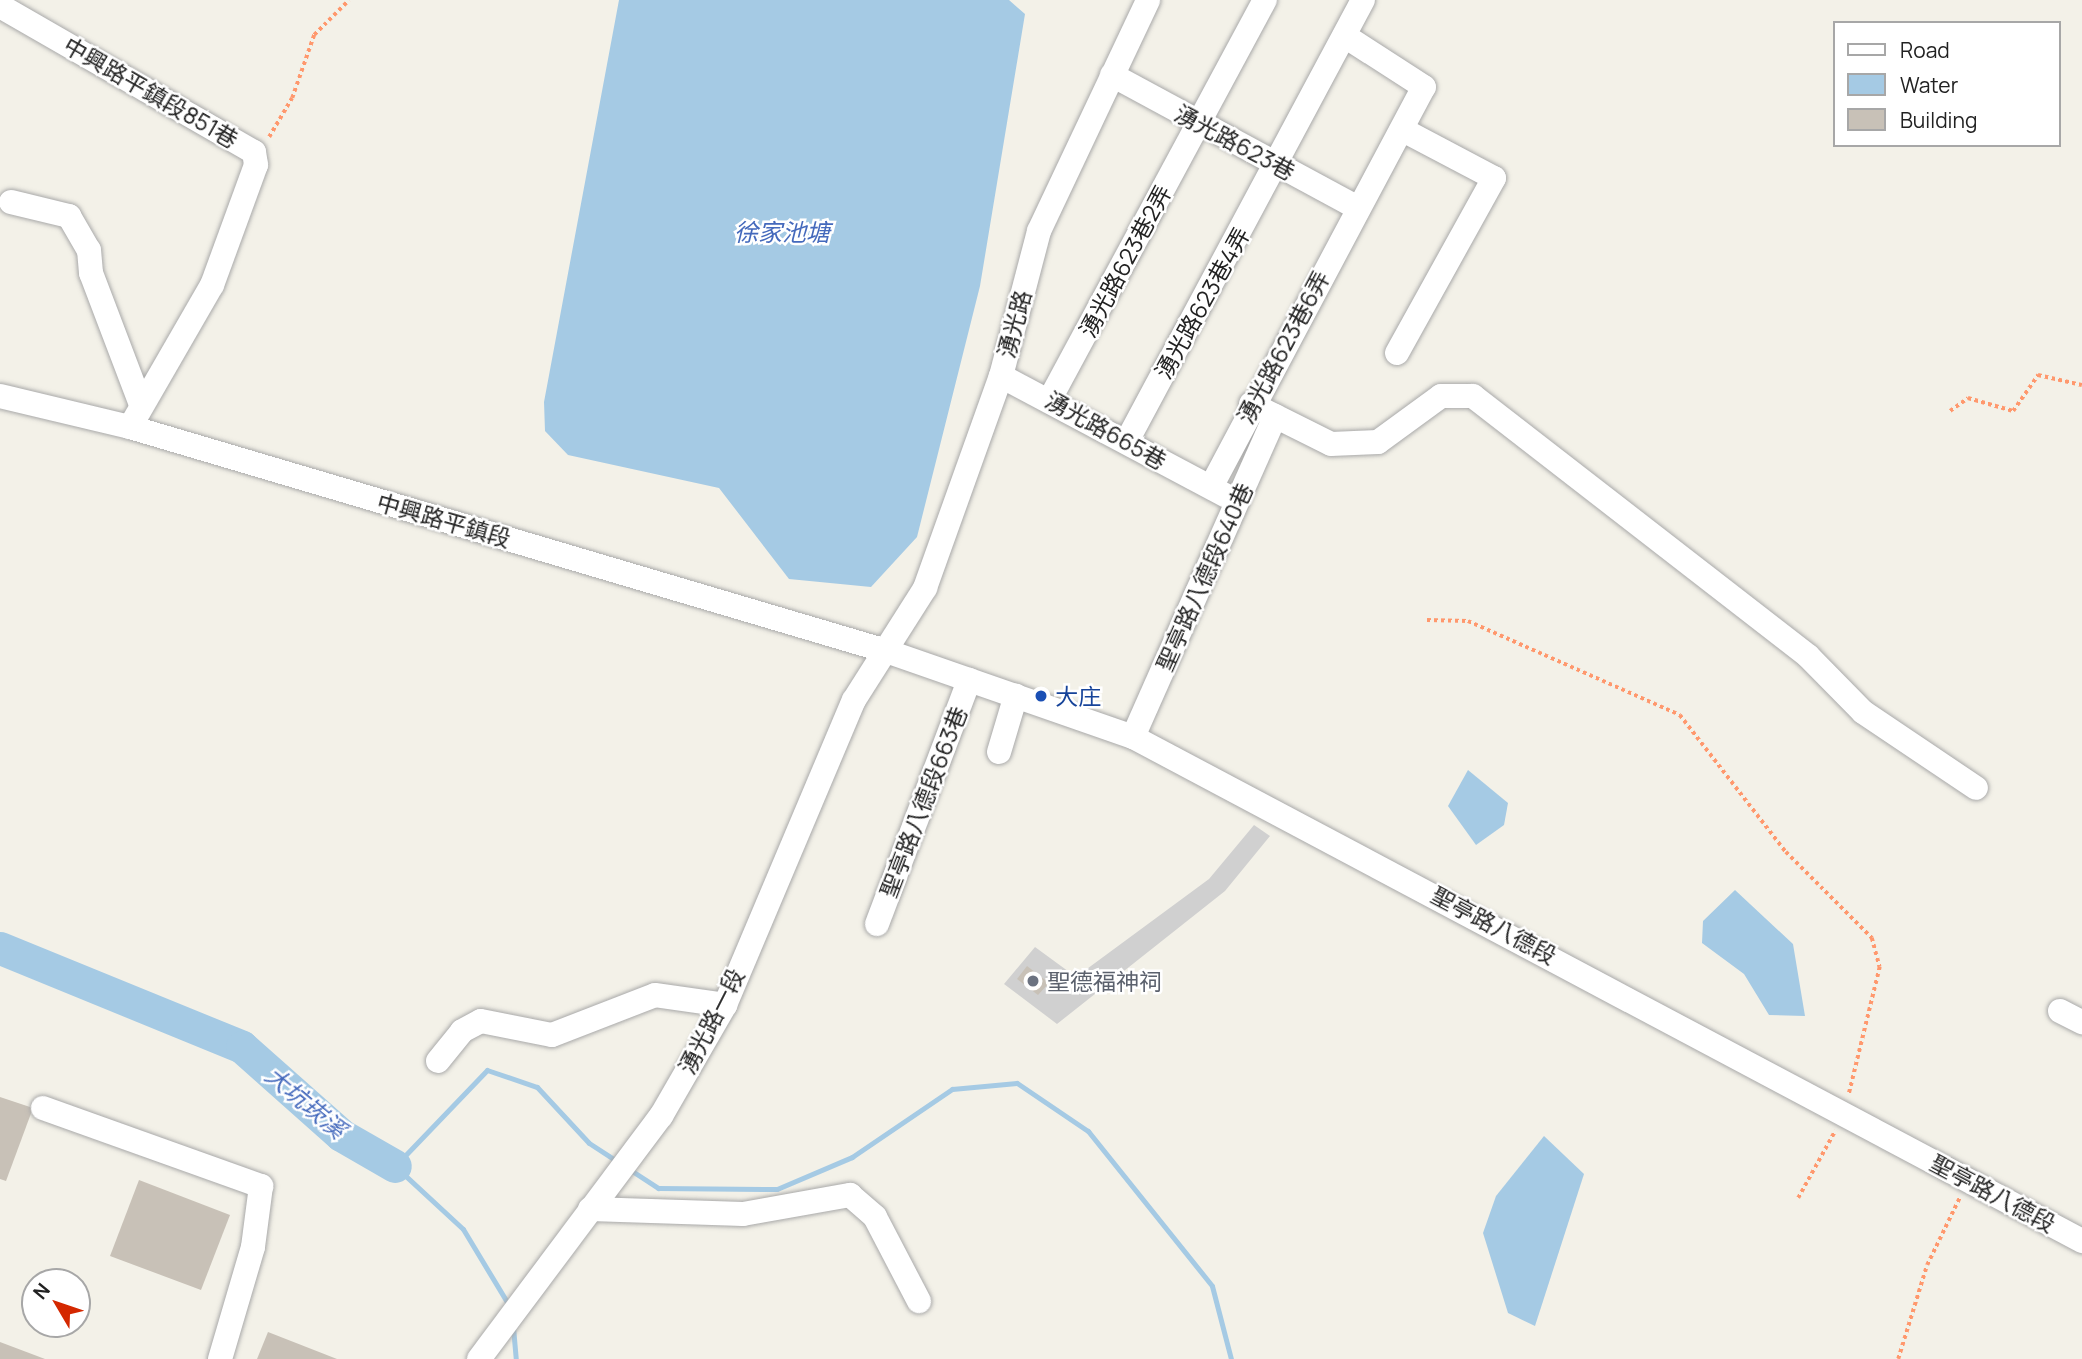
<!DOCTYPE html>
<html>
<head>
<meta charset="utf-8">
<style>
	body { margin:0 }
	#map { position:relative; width:2082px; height:1359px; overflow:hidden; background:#f3f1e8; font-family:Manrope,"Noto Sans TC",sans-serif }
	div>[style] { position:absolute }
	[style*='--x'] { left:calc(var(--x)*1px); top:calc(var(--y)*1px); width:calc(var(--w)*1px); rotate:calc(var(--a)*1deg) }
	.religious>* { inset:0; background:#d0d0d0 }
	.water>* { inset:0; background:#a5cae4 }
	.stream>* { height:5px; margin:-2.5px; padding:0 2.5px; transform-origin:2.5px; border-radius:2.5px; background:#a5cae4 }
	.river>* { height:33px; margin:-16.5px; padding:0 16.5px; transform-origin:16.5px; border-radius:16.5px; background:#a5cae4 }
	.building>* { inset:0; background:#c8c1b7 }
	.path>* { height:3.5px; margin-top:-1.75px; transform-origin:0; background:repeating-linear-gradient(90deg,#ff986d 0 3.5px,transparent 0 7px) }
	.roads { filter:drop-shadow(0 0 2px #a9a9a9) drop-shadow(0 0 2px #a9a9a9) }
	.minor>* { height:24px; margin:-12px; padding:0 12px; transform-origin:12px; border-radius:12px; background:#fff }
	.dots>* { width:19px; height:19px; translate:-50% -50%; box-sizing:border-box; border:4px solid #fff; border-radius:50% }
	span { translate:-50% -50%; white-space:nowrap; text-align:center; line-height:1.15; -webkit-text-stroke:5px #fff; paint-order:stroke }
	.street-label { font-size:23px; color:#222 }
	.transit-label { font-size:23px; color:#164399 }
	.left { translate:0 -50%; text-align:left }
	.worship-label { font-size:23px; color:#5b616d }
	.water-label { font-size:24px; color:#4469bc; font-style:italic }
	.legend { position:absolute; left:1833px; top:21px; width:228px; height:126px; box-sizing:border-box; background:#fff; border:2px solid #a7a7a7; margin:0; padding:9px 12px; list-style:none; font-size:21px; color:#222 }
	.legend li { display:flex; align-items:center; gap:14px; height:35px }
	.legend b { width:35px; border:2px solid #a7a7a7 }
	.north { position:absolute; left:21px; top:1268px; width:70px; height:70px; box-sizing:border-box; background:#fff; border:2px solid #a7a7a7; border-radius:50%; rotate:309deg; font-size:19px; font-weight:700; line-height:28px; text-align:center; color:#222 }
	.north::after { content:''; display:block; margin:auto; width:24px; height:32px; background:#d42800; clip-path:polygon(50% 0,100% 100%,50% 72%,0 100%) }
</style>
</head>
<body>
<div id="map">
	<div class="religious">
		<i style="clip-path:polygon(1254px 825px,1270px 836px,1225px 891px,1057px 1024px,1004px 984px,1035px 947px,1076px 977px,1209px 879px)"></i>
	</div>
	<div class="water">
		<i style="clip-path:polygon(619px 0,1009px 0,1025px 14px,980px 286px,917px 537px,871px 587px,789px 579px,719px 488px,568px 455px,545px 431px,544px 402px)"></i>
		<i style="clip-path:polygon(1468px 770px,1508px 803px,1504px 825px,1476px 845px,1448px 806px)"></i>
		<i style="clip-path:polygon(1735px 890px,1793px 944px,1805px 1016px,1769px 1015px,1744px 974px,1702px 943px,1703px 921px)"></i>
		<i style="clip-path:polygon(1544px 1136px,1584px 1174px,1535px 1326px,1508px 1313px,1483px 1233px,1496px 1196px)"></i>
	</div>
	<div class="stream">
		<i style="--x:629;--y:1169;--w:35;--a:33"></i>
		<i style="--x:658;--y:1188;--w:119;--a:0.5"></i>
		<i style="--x:777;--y:1189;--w:82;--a:-23.1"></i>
		<i style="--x:852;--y:1157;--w:121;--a:-34.2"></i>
		<i style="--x:952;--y:1089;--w:65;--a:-5.3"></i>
		<i style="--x:1017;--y:1083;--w:86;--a:34.1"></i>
		<i style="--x:1088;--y:1131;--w:198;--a:51.3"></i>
		<i style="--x:1212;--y:1286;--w:75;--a:75.4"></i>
		<i style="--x:510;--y:1307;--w:91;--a:-121.1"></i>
		<i style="--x:463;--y:1229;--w:93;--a:-137.2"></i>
		<i style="--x:395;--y:1166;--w:133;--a:-46.2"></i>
		<i style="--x:487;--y:1070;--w:53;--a:18.8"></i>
		<i style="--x:537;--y:1087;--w:76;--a:47.1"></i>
		<i style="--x:589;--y:1143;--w:35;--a:33"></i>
		<i style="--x:513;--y:1327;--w:32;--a:85"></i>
	</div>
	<div class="river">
		<i style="--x:0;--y:948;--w:261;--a:22.2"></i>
		<i style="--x:242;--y:1047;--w:132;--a:41.6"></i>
		<i style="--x:341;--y:1135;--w:62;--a:29.9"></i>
	</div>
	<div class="building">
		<i style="clip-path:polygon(1027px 966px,1049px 983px,1038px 995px,1017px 979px)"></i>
		<i style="clip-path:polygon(0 1097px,33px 1108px,6px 1181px,0 1179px)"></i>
		<i style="clip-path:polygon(139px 1180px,230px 1215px,201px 1290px,110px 1256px)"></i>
		<i style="clip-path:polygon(268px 1332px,337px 1359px,257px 1359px)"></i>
		<i style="clip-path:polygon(0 1342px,45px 1359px,0 1359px)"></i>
	</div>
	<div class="path">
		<i style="--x:269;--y:137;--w:45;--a:-59.5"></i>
		<i style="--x:292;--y:98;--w:67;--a:-70.8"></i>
		<i style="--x:314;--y:35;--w:49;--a:-45"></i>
		<i style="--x:1950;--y:411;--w:22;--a:-36"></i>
		<i style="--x:1968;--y:398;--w:47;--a:16.1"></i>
		<i style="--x:2013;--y:411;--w:44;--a:-55.2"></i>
		<i style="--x:2038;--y:375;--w:45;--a:12.8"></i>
		<i style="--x:1427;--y:620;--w:41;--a:1.4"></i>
		<i style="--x:1468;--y:621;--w:232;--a:23.9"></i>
		<i style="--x:1680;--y:715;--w:173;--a:52.3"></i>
		<i style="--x:1786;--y:852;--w:122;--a:45"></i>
		<i style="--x:1872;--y:938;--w:30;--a:75"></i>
		<i style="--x:1880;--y:967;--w:131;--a:103.7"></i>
		<i style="--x:1798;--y:1198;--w:77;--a:-61.1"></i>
		<i style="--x:1898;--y:1359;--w:98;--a:-72.9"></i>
		<i style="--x:1927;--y:1265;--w:76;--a:-64.1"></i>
	</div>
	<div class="roads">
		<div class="minor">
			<i style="--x:0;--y:6;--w:293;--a:29.9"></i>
			<i style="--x:254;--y:152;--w:13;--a:81"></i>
			<i style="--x:256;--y:165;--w:128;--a:110.1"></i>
			<i style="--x:212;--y:285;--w:164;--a:120"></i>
			<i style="--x:1112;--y:75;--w:280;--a:28.4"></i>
			<i style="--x:11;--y:202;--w:60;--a:13.6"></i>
			<i style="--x:69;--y:216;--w:39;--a:60"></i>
			<i style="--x:89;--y:250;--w:23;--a:85"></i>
			<i style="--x:91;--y:273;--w:138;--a:69.2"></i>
			<i style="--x:1397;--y:353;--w:200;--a:-61"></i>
			<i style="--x:1494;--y:178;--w:101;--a:-152.2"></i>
			<i style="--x:1001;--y:376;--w:254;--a:28"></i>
			<i style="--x:0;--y:396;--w:134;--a:13.4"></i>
			<i style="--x:130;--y:427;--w:788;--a:16.5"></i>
			<i style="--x:886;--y:651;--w:262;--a:19.2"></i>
			<i style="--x:1133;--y:737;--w:1075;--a:27.97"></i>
			<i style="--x:1050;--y:399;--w:453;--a:-61.7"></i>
			<i style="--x:1251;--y:404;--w:89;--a:26.6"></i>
			<i style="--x:1331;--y:444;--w:47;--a:-2.4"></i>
			<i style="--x:1378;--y:442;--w:78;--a:-36.1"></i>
			<i style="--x:1441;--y:396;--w:32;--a:0"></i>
			<i style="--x:1473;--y:396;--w:424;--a:37.8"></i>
			<i style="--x:1808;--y:656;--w:78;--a:45.5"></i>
			<i style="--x:1863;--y:712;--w:136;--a:33.9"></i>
			<i style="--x:1127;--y:441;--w:500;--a:-61.85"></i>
			<i style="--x:1211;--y:487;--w:453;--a:-62"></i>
			<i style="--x:1424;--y:87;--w:94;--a:-147.2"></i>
			<i style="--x:1133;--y:737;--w:351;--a:-66.1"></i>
			<i style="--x:999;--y:752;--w:59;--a:-73.4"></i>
			<i style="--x:877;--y:924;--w:261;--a:-69.3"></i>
			<i style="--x:2060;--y:1011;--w:25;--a:27"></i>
			<i style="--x:438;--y:1061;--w:38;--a:-51"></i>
			<i style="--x:462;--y:1031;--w:21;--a:-28"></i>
			<i style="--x:481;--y:1021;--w:72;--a:11.2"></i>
			<i style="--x:552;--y:1035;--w:110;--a:-21.2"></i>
			<i style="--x:655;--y:995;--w:71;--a:8.1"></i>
			<i style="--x:43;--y:1108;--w:232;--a:19.7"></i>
			<i style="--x:261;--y:1186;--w:62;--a:97.5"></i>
			<i style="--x:253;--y:1247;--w:117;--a:106.4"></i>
			<i style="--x:590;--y:1209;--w:153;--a:1.9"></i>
			<i style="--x:743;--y:1214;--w:109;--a:-10.1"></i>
			<i style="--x:850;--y:1195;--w:33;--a:41"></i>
			<i style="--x:875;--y:1217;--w:95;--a:62.4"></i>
			<i style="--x:479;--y:1359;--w:304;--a:-53.2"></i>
			<i style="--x:661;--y:1116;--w:128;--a:-60"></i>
			<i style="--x:725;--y:1005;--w:331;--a:-67.1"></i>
			<i style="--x:854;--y:700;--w:133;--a:-57.6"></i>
			<i style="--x:925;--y:588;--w:225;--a:-70.3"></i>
			<i style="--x:1001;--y:376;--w:150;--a:-75.3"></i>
			<i style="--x:1039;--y:231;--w:255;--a:-64.7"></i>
		</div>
	</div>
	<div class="dots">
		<i style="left:1041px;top:696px;background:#1a4fb4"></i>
		<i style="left:1033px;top:981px;background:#6b7280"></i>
	</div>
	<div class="street-label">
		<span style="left:151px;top:92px;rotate:30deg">中興路平鎮段851巷</span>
		<span style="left:1235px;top:142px;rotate:28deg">湧光路623巷</span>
		<span style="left:1125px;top:261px;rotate:-62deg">湧光路623巷2弄</span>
		<span style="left:1202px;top:303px;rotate:-61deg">湧光路623巷4弄</span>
		<span style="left:1014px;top:324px;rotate:-75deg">湧光路</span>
		<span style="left:1283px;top:347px;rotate:-62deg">湧光路623巷6弄</span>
		<span style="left:1106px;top:430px;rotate:29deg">湧光路665巷</span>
		<span style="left:444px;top:520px;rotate:16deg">中興路平鎮段</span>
		<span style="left:1204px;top:577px;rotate:-66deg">聖亭路八德段640巷</span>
		<span style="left:923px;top:802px;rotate:-69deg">聖亭路八德段663巷</span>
		<span style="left:1494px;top:925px;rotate:28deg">聖亭路八德段</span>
		<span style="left:711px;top:1021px;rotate:-63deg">湧光路一段</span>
		<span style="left:1993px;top:1193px;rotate:28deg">聖亭路八德段</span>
	</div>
	<div class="transit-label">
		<span class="left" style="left:1055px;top:696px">大庄</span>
	</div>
	<div class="worship-label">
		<span class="left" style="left:1047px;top:981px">聖德福神祠</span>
	</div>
	<div class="water-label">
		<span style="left:782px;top:232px">徐家池塘</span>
		<span style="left:306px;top:1102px;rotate:40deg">大坑崁溪</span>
	</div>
	<ul class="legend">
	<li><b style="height:9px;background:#fff"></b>Road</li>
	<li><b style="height:19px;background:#a5cae4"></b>Water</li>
	<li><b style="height:19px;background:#c8c1b7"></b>Building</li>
	</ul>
	<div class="north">N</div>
</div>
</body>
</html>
